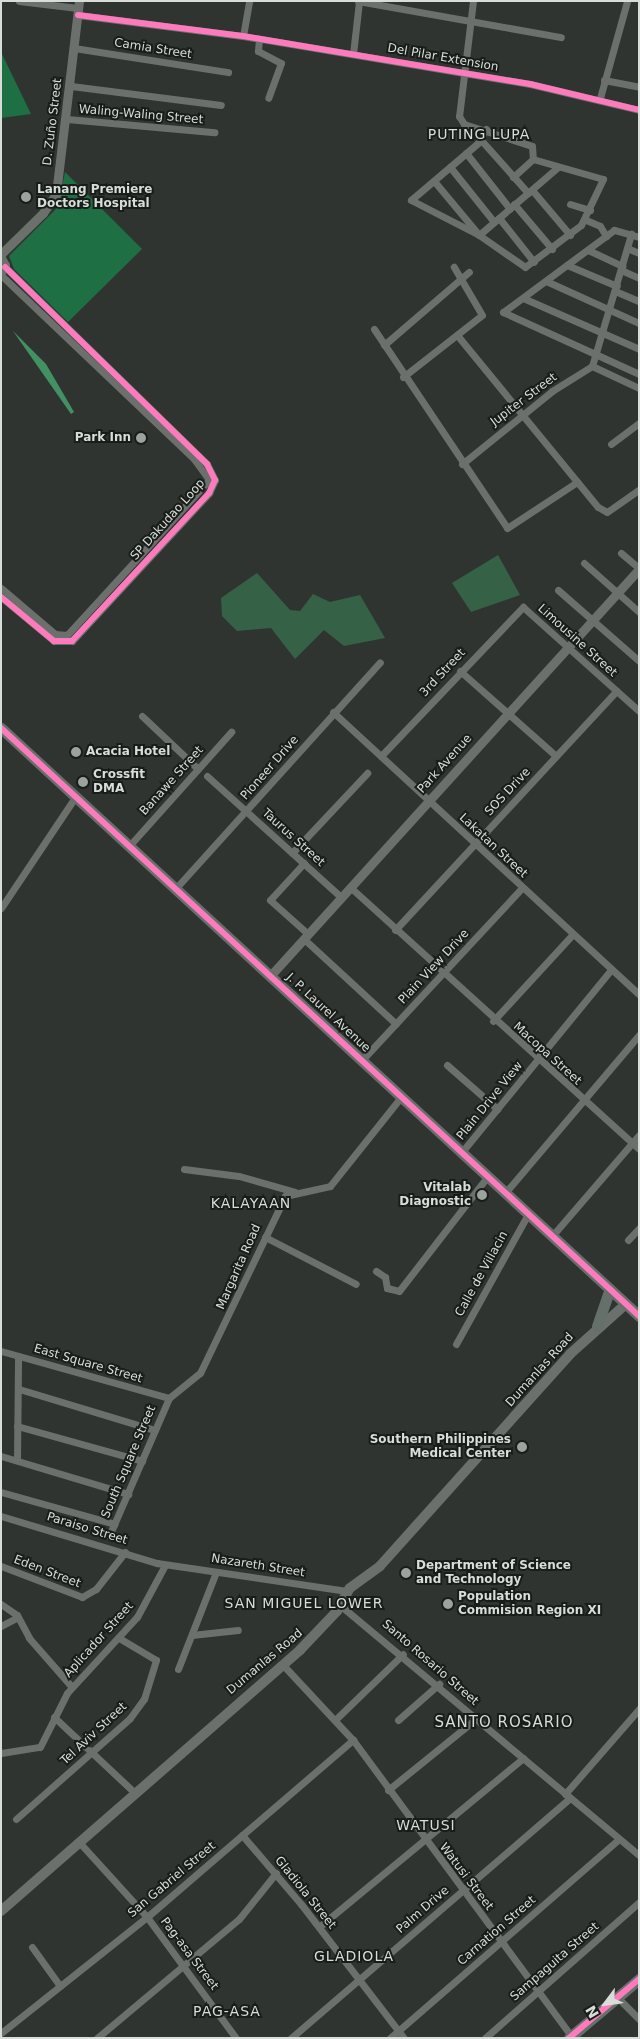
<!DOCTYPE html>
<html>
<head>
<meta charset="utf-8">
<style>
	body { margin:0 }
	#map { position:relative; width:640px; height:2039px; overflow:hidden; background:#2f3430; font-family:"DejaVu Sans",sans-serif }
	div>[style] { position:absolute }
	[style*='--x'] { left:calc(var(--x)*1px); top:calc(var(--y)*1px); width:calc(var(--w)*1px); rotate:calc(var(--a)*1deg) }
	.green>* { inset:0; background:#356246 }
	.forest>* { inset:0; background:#1e6f44 }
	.water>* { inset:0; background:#429162 }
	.minor>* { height:7px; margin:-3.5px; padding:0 3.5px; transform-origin:3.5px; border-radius:3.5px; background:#6b706d }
	.tertiary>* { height:9px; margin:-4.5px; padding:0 4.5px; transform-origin:4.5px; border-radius:4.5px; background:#6b706d }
	.secondary>* { height:10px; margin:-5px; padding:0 5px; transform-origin:5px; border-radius:5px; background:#6b706d }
	.primary>* { height:11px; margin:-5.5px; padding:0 5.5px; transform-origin:5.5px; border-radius:5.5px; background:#66706a }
	.cycleway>* { height:6px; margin:-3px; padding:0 3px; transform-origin:3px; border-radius:3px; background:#fd7abc }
	.dots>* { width:14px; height:14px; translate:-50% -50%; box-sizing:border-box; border:2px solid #181d19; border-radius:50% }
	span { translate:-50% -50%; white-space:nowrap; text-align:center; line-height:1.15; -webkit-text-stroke:4px #181d19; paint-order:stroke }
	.street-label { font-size:12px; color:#d7ded9 }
	.poi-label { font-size:12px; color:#d7ded9; font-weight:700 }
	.left { translate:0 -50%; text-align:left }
	.right { translate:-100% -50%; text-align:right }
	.neighbourhood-label { font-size:14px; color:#d7ded9; letter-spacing:1px }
	.quarter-label { font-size:15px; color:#d7ded9; letter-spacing:1px }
	.frame { position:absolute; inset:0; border:2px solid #d7ded9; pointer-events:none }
	.north { position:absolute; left:580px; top:1979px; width:50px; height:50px; -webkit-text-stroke:4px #181d19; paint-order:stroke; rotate:239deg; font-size:14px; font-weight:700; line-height:20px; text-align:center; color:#d7ded9 }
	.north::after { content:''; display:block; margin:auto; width:18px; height:22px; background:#d7ded9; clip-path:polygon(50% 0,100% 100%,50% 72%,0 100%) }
</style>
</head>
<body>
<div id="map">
	<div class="green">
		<i style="clip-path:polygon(498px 555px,520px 595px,471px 612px,452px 583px)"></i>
		<i style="clip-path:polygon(257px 573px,290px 610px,300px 611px,313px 594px,330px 602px,360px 595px,385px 638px,344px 646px,324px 630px,295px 659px,271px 628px,237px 631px,222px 616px,221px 598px)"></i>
	</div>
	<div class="forest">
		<i style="clip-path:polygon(1px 52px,31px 114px,1px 118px)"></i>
		<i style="clip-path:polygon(65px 172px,142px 249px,68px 322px,14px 269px,9px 256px,58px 207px)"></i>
	</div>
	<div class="water">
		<i style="clip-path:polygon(13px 331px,46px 364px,74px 412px,71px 414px)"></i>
	</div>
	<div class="minor">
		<i style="--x:19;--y:1;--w:59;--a:6.8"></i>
		<i style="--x:358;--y:1;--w:206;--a:10.1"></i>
		<i style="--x:473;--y:1;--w:116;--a:96.9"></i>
		<i style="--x:459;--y:116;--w:9;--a:58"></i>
		<i style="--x:464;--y:124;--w:71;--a:17.9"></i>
		<i style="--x:532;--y:146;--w:13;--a:86"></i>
		<i style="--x:78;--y:15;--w:166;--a:7.3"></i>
		<i style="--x:243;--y:36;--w:291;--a:9.5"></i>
		<i style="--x:530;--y:84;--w:112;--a:13.4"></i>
		<i style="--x:243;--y:36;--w:36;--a:-80"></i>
		<i style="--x:259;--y:39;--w:12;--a:95"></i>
		<i style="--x:258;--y:51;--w:26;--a:28"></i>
		<i style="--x:281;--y:63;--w:37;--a:110"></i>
		<i style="--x:74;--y:48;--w:156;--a:8.9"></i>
		<i style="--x:353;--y:54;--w:53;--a:-83.5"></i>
		<i style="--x:604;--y:80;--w:36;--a:11"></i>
		<i style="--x:71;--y:86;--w:151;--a:7.2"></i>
		<i style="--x:600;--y:98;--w:101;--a:-74.4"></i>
		<i style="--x:67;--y:119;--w:148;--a:5.1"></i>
		<i style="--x:486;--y:129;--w:16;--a:120"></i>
		<i style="--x:478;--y:143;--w:88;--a:139.6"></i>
		<i style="--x:411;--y:200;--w:76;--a:27.2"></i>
		<i style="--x:479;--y:235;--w:56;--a:34.8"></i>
		<i style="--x:525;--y:267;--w:70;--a:-36.9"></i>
		<i style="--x:581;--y:225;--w:51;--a:-64.4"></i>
		<i style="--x:603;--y:179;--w:73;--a:-164.1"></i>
		<i style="--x:533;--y:159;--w:27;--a:138"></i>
		<i style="--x:481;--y:140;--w:71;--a:48.4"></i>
		<i style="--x:466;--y:153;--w:71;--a:51.8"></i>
		<i style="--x:450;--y:167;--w:70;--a:51.3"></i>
		<i style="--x:434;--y:181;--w:70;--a:50.2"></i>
		<i style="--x:479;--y:235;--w:104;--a:-40.7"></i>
		<i style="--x:532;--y:190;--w:59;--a:49.8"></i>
		<i style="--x:514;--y:204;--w:59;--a:49.8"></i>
		<i style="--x:570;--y:204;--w:21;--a:17"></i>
		<i style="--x:499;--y:218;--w:56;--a:51.5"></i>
		<i style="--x:586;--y:220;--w:15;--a:23"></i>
		<i style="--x:600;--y:226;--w:12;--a:59"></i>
		<i style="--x:639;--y:237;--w:26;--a:-164"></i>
		<i style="--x:614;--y:230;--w:138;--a:143.5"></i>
		<i style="--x:503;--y:312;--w:149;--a:24.5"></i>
		<i style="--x:627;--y:248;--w:13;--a:23"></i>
		<i style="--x:588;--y:250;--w:38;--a:25"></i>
		<i style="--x:567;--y:265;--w:54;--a:22.8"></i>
		<i style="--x:621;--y:270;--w:20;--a:24"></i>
		<i style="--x:1;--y:275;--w:267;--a:43.6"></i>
		<i style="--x:194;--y:459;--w:26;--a:54"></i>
		<i style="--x:209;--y:480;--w:210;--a:132.5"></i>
		<i style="--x:67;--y:635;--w:12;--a:-175"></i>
		<i style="--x:55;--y:634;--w:71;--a:-139.6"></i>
		<i style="--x:546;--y:281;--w:102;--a:24.3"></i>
		<i style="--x:615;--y:291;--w:26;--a:23"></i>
		<i style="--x:523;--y:298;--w:127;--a:23.7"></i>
		<i style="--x:374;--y:329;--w:239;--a:56.2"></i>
		<i style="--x:507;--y:528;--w:84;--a:-33.3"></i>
		<i style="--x:457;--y:335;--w:222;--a:50.7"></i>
		<i style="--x:598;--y:507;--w:10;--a:29"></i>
		<i style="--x:607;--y:512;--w:39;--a:-35"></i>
		<i style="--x:384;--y:345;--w:112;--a:-40.7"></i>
		<i style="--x:592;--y:366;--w:52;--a:25.1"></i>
		<i style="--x:403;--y:377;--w:100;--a:-38.1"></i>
		<i style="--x:482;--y:315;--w:56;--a:-120.3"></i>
		<i style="--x:611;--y:444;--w:35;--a:-37"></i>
		<i style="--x:462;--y:464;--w:116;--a:-39"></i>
		<i style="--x:552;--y:391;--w:47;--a:-32"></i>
		<i style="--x:592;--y:366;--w:138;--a:-73.5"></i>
		<i style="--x:621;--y:553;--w:23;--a:40"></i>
		<i style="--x:584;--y:563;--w:74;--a:41.7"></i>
		<i style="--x:558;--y:590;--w:108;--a:41.2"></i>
		<i style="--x:1;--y:597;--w:69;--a:39.7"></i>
		<i style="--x:54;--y:641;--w:18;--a:0"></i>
		<i style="--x:72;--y:641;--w:202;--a:-47.2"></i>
		<i style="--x:209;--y:493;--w:14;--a:-65"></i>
		<i style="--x:215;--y:480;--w:18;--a:-117"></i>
		<i style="--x:207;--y:464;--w:282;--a:-135.7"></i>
		<i style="--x:460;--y:671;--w:128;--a:41.5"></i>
		<i style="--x:333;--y:712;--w:416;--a:42.7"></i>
		<i style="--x:142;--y:716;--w:77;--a:43.4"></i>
		<i style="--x:381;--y:756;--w:206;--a:-46.4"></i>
		<i style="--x:523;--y:607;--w:156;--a:41.9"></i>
		<i style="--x:207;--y:776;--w:181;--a:42.1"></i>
		<i style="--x:130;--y:845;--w:152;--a:-48.2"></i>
		<i style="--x:292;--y:853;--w:110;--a:-46.8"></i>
		<i style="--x:304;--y:863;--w:50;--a:132.6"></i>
		<i style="--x:270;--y:900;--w:51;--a:41.8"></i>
		<i style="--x:350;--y:887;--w:390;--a:42.2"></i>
		<i style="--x:176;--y:888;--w:304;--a:-47.9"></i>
		<i style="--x:1;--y:908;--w:135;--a:-56.2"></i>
		<i style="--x:395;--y:930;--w:326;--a:-47.2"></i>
		<i style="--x:304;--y:939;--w:125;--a:42.7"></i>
		<i style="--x:493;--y:1021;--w:117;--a:-47.4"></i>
		<i style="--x:362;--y:1060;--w:235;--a:-47.1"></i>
		<i style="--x:447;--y:1065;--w:67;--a:41.3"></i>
		<i style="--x:461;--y:1153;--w:237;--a:-50.7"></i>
		<i style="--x:184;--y:1169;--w:55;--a:7.3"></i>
		<i style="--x:239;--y:1176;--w:58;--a:15.9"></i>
		<i style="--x:505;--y:1193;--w:207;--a:-49.7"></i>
		<i style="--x:552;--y:1236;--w:133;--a:-49.3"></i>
		<i style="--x:265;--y:1237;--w:102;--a:27.3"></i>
		<i style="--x:628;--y:1240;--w:16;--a:-47"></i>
		<i style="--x:376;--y:1271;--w:11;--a:34"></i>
		<i style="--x:385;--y:1277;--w:11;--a:80"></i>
		<i style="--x:387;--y:1288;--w:12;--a:14"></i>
		<i style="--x:399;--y:1291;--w:144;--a:-52.3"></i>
		<i style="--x:456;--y:1344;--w:149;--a:-61"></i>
		<i style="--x:1;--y:1351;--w:174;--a:15.6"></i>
		<i style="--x:19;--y:1389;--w:142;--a:16.8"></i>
		<i style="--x:169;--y:1398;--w:40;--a:-39"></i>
		<i style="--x:200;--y:1373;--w:196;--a:-64.3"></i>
		<i style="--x:285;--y:1196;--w:46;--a:-12.5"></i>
		<i style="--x:330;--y:1186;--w:114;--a:-51.4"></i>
		<i style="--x:17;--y:1426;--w:130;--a:15.6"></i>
		<i style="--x:1;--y:1456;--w:133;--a:16.7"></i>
		<i style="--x:17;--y:1460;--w:104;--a:-89.4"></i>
		<i style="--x:1;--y:1492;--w:118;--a:15.7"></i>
		<i style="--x:1;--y:1516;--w:163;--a:16.8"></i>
		<i style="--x:157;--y:1563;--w:192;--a:8.4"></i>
		<i style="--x:109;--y:1536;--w:150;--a:-66.5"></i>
		<i style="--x:1;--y:1566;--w:87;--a:20.9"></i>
		<i style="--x:82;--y:1597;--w:16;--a:-30"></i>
		<i style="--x:96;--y:1589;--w:47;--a:-51.9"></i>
		<i style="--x:1;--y:1604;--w:19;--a:35"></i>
		<i style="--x:17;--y:1615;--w:26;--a:62"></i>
		<i style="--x:29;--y:1638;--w:64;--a:48.8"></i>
		<i style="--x:341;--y:1606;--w:388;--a:39.9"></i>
		<i style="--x:1;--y:1626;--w:19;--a:-28"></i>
		<i style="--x:192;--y:1635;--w:46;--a:-6.2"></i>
		<i style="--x:283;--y:1665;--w:103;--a:47"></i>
		<i style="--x:353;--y:1740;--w:368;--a:53.6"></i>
		<i style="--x:178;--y:1669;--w:104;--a:-68.6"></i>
		<i style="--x:54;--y:1717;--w:111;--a:43.2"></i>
		<i style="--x:336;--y:1719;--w:93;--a:-44.1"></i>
		<i style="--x:398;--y:1720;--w:55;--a:-41.3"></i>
		<i style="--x:1;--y:1753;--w:39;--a:-9"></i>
		<i style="--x:40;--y:1747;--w:60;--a:-63.4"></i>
		<i style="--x:67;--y:1693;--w:103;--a:-47.4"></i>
		<i style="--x:137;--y:1617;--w:59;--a:-61.7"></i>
		<i style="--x:388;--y:1790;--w:114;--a:-39"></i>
		<i style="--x:565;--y:1794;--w:113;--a:-49"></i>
		<i style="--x:16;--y:1819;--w:152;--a:-41.5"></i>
		<i style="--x:130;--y:1718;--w:24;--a:-54"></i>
		<i style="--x:144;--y:1699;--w:41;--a:-72.9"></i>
		<i style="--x:156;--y:1660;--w:43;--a:-149.3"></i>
		<i style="--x:242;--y:1835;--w:91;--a:49.5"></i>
		<i style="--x:301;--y:1904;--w:169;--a:52.5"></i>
		<i style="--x:79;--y:1842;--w:101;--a:47.8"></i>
		<i style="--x:147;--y:1917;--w:150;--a:53.7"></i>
		<i style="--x:319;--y:1927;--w:265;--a:-39.6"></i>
		<i style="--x:32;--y:1947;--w:48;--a:54.3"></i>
		<i style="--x:617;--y:1997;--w:31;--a:45"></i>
		<i style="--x:1;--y:2033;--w:186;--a:-38.5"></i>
		<i style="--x:147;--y:1917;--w:272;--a:-40.7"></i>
		<i style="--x:97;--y:2038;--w:185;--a:-40"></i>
		<i style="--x:239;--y:1919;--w:59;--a:-51.2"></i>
		<i style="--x:291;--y:2038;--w:368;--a:-40.7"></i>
		<i style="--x:390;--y:2038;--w:302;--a:-41"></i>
		<i style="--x:485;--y:2038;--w:205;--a:-41.4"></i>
	</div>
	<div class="tertiary">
		<i style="--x:1;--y:254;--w:59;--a:-44.3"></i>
		<i style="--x:43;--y:213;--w:23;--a:-56"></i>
		<i style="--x:56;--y:194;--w:194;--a:-83.2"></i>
		<i style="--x:1;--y:258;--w:8;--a:60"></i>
		<i style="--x:5;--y:265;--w:8;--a:120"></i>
		<i style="--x:271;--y:975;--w:548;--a:-47.81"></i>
	</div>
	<div class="secondary">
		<i style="--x:1;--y:1911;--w:397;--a:-41.1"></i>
		<i style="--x:300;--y:1650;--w:54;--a:-46.5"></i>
		<i style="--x:337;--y:1611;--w:26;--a:-61"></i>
		<i style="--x:350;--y:1588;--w:37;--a:-36"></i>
		<i style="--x:380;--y:1566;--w:285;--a:-48.1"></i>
		<i style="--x:570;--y:1354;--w:75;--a:-41.8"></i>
	</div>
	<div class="primary">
		<i style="--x:1;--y:728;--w:868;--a:42.66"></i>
		<i style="--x:597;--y:1326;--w:39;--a:-71"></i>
		<i style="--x:569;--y:2038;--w:92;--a:-40.1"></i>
	</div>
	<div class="cycleway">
		<i style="--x:78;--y:15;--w:166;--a:7.3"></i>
		<i style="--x:243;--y:36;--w:291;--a:9.5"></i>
		<i style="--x:530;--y:84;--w:112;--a:13.4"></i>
		<i style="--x:1;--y:597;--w:69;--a:39.7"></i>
		<i style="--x:54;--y:641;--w:18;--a:0"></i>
		<i style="--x:72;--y:641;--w:202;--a:-47.2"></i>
		<i style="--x:209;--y:493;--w:14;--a:-65"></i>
		<i style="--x:215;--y:480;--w:18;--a:-117"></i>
		<i style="--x:207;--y:464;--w:282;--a:-135.7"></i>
		<i style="--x:1;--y:728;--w:868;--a:42.66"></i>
		<i style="--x:569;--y:2038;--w:92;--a:-40.1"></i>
	</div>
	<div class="dots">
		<i style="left:26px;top:197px;background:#9ca29e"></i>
		<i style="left:141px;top:438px;background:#9ca29e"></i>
		<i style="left:76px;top:752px;background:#9ca29e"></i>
		<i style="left:83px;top:782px;background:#9ca29e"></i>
		<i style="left:482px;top:1195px;background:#9ca29e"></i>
		<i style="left:522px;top:1447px;background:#9ca29e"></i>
		<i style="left:406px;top:1573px;background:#9ca29e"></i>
		<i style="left:448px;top:1604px;background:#9ca29e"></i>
	</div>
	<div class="street-label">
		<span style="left:153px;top:49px;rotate:9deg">Camia Street</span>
		<span style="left:443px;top:58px;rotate:10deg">Del Pilar Extension</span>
		<span style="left:141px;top:115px;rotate:5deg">Waling-Waling Street</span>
		<span style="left:53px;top:122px;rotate:-83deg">D. Zuño Street</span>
		<span style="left:524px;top:400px;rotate:-37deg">Jupiter Street</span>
		<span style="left:168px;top:520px;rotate:-48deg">SP Dakudao Loop</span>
		<span style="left:577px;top:641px;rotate:42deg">Limousine Street</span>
		<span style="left:443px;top:673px;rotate:-47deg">3rd Street</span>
		<span style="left:445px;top:764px;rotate:-48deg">Park Avenue</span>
		<span style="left:270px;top:768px;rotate:-49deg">Pioneer Drive</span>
		<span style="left:172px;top:781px;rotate:-48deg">Banawe Street</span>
		<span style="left:508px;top:792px;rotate:-47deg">SOS Drive</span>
		<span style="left:293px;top:838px;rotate:42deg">Taurus Street</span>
		<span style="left:493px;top:846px;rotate:43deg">Lakatan Street</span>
		<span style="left:434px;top:967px;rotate:-47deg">Plain View Drive</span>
		<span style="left:328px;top:1013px;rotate:43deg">J. P. Laurel Avenue</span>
		<span style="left:547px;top:1054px;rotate:42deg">Macopa Street</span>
		<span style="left:490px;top:1101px;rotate:-51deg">Plain Drive View</span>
		<span style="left:239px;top:1267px;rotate:-66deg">Margarita Road</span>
		<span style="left:482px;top:1274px;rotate:-61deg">Calle de Villacin</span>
		<span style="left:88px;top:1364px;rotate:16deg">East Square Street</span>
		<span style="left:540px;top:1370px;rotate:-48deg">Dumanlas Road</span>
		<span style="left:129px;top:1462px;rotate:-67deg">South Square Street</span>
		<span style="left:87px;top:1529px;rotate:17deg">Paraiso Street</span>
		<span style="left:258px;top:1566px;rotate:9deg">Nazareth Street</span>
		<span style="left:47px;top:1572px;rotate:21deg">Eden Street</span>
		<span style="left:99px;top:1640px;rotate:-48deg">Aplicador Street</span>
		<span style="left:265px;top:1662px;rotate:-40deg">Dumanlas Road</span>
		<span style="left:430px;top:1663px;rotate:41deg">Santo Rosario Street</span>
		<span style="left:94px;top:1734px;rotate:-43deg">Tel Aviv Street</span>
		<span style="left:466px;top:1877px;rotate:53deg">Watusi Street</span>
		<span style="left:172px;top:1880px;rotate:-40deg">San Gabriel Street</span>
		<span style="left:305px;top:1893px;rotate:51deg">Gladiola Street</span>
		<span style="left:423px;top:1910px;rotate:-41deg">Palm Drive</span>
		<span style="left:497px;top:1931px;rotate:-41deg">Carnation Street</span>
		<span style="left:189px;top:1954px;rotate:53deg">Pag-asa Street</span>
		<span style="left:555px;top:1962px;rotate:-41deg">Sampaguita Street</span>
	</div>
	<div class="poi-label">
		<span class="left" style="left:37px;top:197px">Lanang Premiere<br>Doctors Hospital</span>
		<span class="right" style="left:131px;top:438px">Park Inn</span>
		<span class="left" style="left:86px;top:752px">Acacia Hotel</span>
		<span class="left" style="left:93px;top:782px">Crossfit<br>DMA</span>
		<span class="right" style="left:471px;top:1195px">Vitalab<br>Diagnostic</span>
		<span class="right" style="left:511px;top:1447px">Southern Philippines<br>Medical Center</span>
		<span class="left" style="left:416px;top:1573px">Department of Science<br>and Technology</span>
		<span class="left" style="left:458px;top:1604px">Population<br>Commision Region XI</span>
	</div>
	<div class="neighbourhood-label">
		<span style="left:479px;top:134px">PUTING LUPA</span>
		<span style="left:251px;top:1203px">KALAYAAN</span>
		<span style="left:304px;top:1603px">SAN MIGUEL LOWER</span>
		<span style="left:426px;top:1825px">WATUSI</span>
		<span style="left:354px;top:1956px">GLADIOLA</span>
		<span style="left:227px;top:2011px">PAG-ASA</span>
	</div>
	<div class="quarter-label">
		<span style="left:504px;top:1723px">SANTO ROSARIO</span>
	</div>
	<div class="frame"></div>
	<div class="north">N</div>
</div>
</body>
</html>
